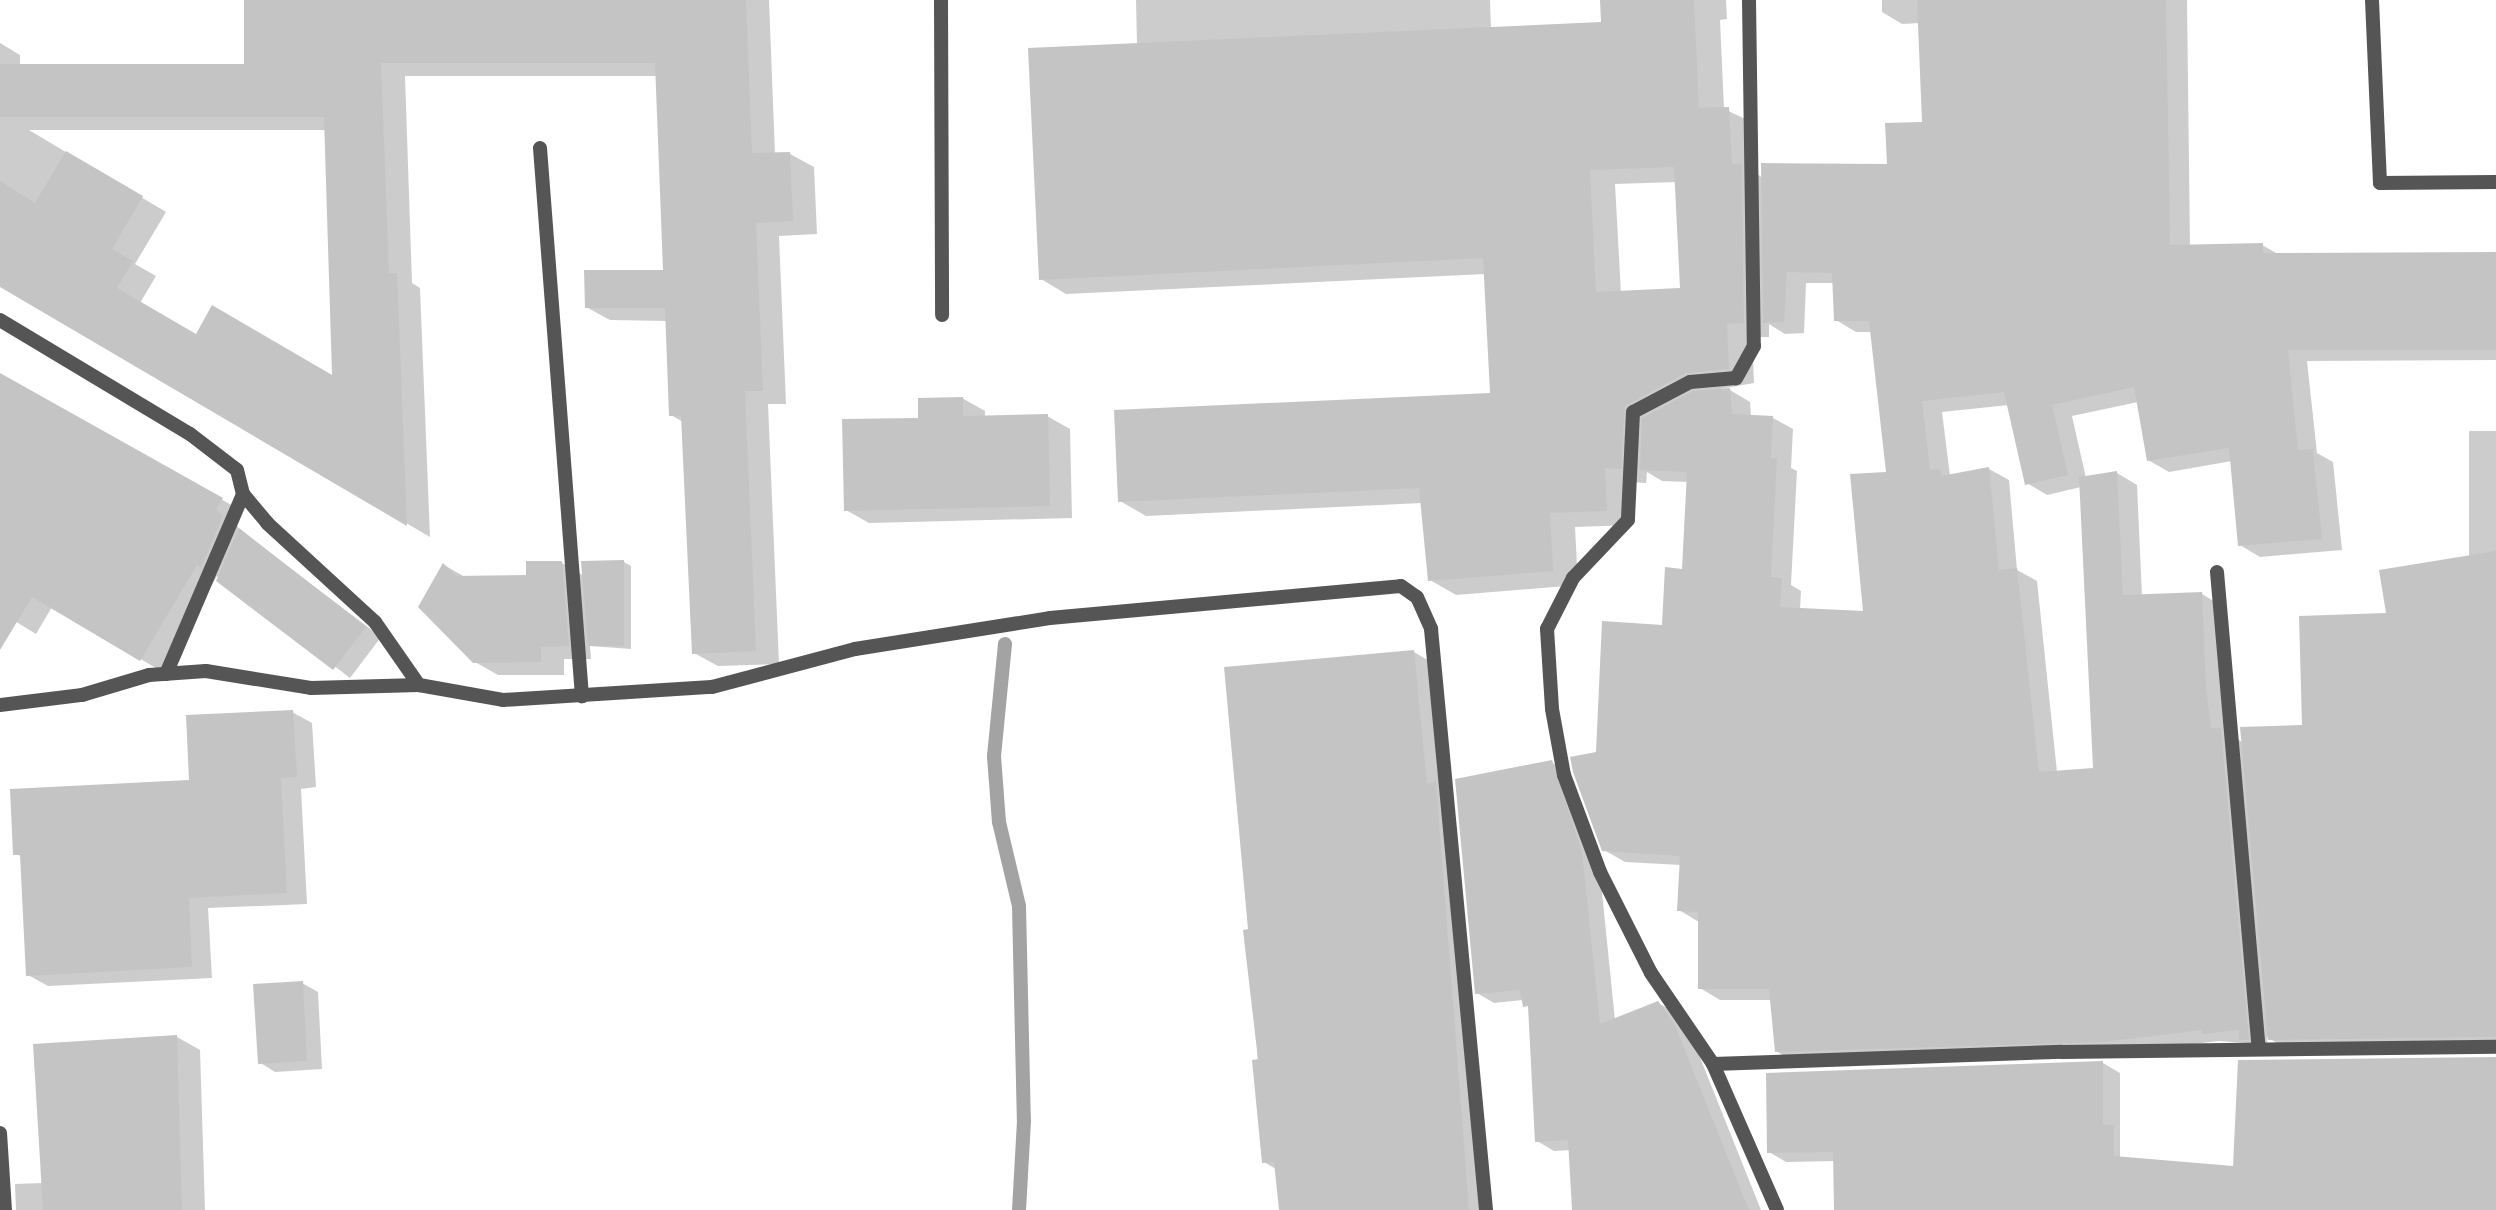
<!DOCTYPE html>
<html>
<head>
<meta charset="utf-8">
<style>
	body { margin:0 }
	#map { position:relative; width:2496px; height:1210px; overflow:hidden; background:#fff; font-family:Mulish,sans-serif }
	div>[style] { position:absolute }
	[style*='--x'] { left:calc(var(--x)*1px); top:calc(var(--y)*1px); width:calc(var(--w)*1px); rotate:calc(var(--a)*1deg) }
	.shadow>* { inset:0; background:#0003 }
	.stream>* { height:14px; margin:-7px; padding:0 7px; transform-origin:7px; border-radius:7px; background:#a3a3a3 }
	.building>* { inset:0; background:#c4c4c4 }
	.service>* { height:14px; margin:-7px; padding:0 7px; transform-origin:7px; border-radius:7px; background:#555 }
	.minor>* { height:14px; margin:-7px; padding:0 7px; transform-origin:7px; border-radius:7px; background:#555 }
	span { translate:-50% -50%; white-space:nowrap; text-align:center; line-height:1.15; -webkit-text-stroke:6px #fff; paint-order:stroke }
</style>
</head>
<body>
<div id="map">
	<div class="shadow">
		<i style="clip-path:polygon(evenodd,246px 0,769px 0,775px 154px,790px 154px,814px 167px,817px 234px,779px 236px,786px 404px,768px 404px,779px 664px,718px 666px,694px 653px,683px 422px,671px 415px,667px 321px,610px 320px,586px 307px,665px 272px,657px 76px,405px 76px,412px 283px,420px 288px,430px 537px,0 285px,0 43px,20px 55px,20px 66px,246px 66px,246px 0,29px 130px,326px 130px,334px 378px,197px 336px,140px 303px,156px 276px,135px 264px,166px 212px,29px 130px)"></i>
		<i style="clip-path:polygon(evenodd,1136px 0,1490px 0,1491px 29px,1603px 23px,1602px 0,1726px 0,1727px 19px,1720px 20px,1724px 109px,1754px 123px,1757px 174px,1763px 178px,1889px 166px,1923px 124px,1920px 23px,1902px 24px,1882px 12px,1882px 0,2187px 0,2190px 246px,2262px 245px,2278px 254px,2496px 254px,2496px 360px,2307px 361px,2317px 453px,2333px 462px,2342px 550px,2260px 557px,2240px 545px,2232px 461px,2169px 472px,2148px 460px,2138px 402px,2072px 416px,2086px 478px,2117px 473px,2137px 485px,2142px 596px,2202px 594px,2222px 606px,2230px 735px,2244px 743px,2304px 726px,2388px 614px,2469px 557px,2469px 431px,2496px 431px,2496px 1047px,2288px 1050px,2267px 1037px,2268px 1051px,2246px 1043px,2218px 1041px,2124px 1053px,1797px 1063px,1776px 1051px,1772px 1000px,1720px 1000px,1700px 988px,1699px 922px,1679px 910px,1681px 865px,1625px 862px,1604px 850px,1597px 754px,1664px 627px,1684px 570px,1688px 482px,1662px 481px,1647px 472px,1646px 483px,1630px 482px,1632px 525px,1575px 527px,1578px 585px,1456px 595px,1430px 580px,1422px 503px,1146px 516px,1120px 501px,1492px 394px,1485px 274px,1066px 294px,1041px 279px,1137px 45px,1136px 0,1677px 182px,1682px 290px,1621px 293px,1615px 184px,1677px 182px,1136px 0,1806px 283px,1834px 283px,1836px 320px,1856px 332px,1872px 332px,1888px 473px,1865px 613px,1800px 610px,1801px 591px,1791px 585px,1797px 471px,1791px 468px,1793px 429px,1773px 418px,1751px 417px,1750px 402px,1730px 390px,1703px 392px,1754px 383px,1752px 337px,1769px 337px,1769px 324px,1785px 334px,1804px 333px,1806px 283px,1136px 0,2009px 405px,2027px 483px,2047px 495px,2081px 487px,2094px 769px,2057px 772px,2037px 581px,2017px 570px,2009px 480px,1989px 469px,1950px 476px,1942px 412px,2009px 405px)"></i>
		<i style="clip-path:polygon(0 374px,242px 511px,235px 523px,241px 531px,381px 637px,350px 678px,217px 576px,161px 671px,52px 607px,36px 634px,0 612px)"></i>
		<i style="clip-path:polygon(962px 398px,985px 411px,985px 417px,1047px 416px,1070px 429px,1072px 518px,869px 523px,846px 510px,920px 419px)"></i>
		<i style="clip-path:polygon(624px 562px,631px 566px,631px 649px,590px 646px,591px 659px,564px 659px,564px 675px,498px 675px,475px 662px,444px 565px,465px 577px,527px 577px,562px 563px,584px 576px)"></i>
		<i style="clip-path:polygon(1414px 652px,1431px 662px,1486px 1210px,1281px 1210px,1276px 1169px,1264px 1162px,1250px 931px)"></i>
		<i style="clip-path:polygon(292px 712px,312px 723px,316px 787px,301px 789px,307px 904px,208px 908px,212px 978px,48px 986px,28px 975px,22px 857px,15px 853px,191px 782px)"></i>
		<i style="clip-path:polygon(1551px 762px,1569px 772px,1599px 863px,1615px 1020px,1658px 1003px,1676px 1013px,1691px 1035px,1761px 1210px,1574px 1210px,1571px 1150px,1554px 1151px,1537px 1141px,1530px 1009px,1523px 1000px,1494px 1003px,1477px 993px)"></i>
		<i style="clip-path:polygon(302px 983px,318px 992px,322px 1069px,275px 1072px,259px 1062px)"></i>
		<i style="clip-path:polygon(177px 1037px,200px 1050px,205px 1210px,16px 1210px,15px 1184px,43px 1183px)"></i>
		<i style="clip-path:polygon(2103px 1063px,2120px 1073px,2120px 1165px,2110px 1210px,1836px 1210px,1835px 1161px,1786px 1162px,1769px 1152px)"></i>
	</div>
	<div class="stream">
		<i style="--x:1005;--y:644;--w:113;--a:95.6"></i>
		<i style="--x:994;--y:756;--w:66;--a:85.7"></i>
		<i style="--x:999;--y:822;--w:86;--a:76.6"></i>
		<i style="--x:1019;--y:906;--w:215;--a:88.7"></i>
		<i style="--x:1024;--y:1121;--w:89;--a:93.2"></i>
	</div>
	<div class="building">
		<i style="clip-path:polygon(244px 0,746px 0,752px 153px,790px 152px,793px 221px,756px 223px,763px 391px,745px 391px,756px 651px,692px 654px,681px 416px,669px 416px,665px 308px,585px 308px,584px 270px,663px 270px,655px 63px,381px 63px,389px 273px,397px 273px,407px 526px,0 287px,0 181px,35px 203px,66px 151px,143px 196px,112px 249px,133px 261px,117px 288px,196px 334px,212px 305px,332px 375px,324px 117px,0 117px,0 64px,244px 64px)"></i>
		<i style="clip-path:polygon(evenodd,1600px 0,1694px 0,1699px 108px,1729px 107px,1732px 164px,1742px 164px,1744px 323px,1727px 324px,1729px 369px,1686px 373px,1625px 406px,1621px 469px,1605px 468px,1607px 511px,1550px 513px,1553px 571px,1428px 581px,1419px 488px,1118px 502px,1114px 410px,1490px 393px,1483px 258px,1039px 280px,1028px 48px,1601px 22px,1600px 0,1674px 167px,1680px 288px,1596px 292px,1590px 170px,1674px 167px)"></i>
		<i style="clip-path:polygon(1917px 0,2166px 0,2170px 245px,2263px 243px,2263px 253px,2496px 252px,2496px 350px,2288px 350px,2298px 450px,2313px 449px,2322px 539px,2238px 546px,2229px 448px,2147px 461px,2134px 387px,2052px 405px,2068px 475px,2025px 485px,2004px 392px,1922px 401px,1930px 470px,1940px 469px,1941px 476px,1989px 467px,1999px 570px,2017px 568px,2039px 772px,2093px 768px,2079px 477px,2117px 471px,2123px 595px,2202px 592px,2206px 687px,2211px 728px,2221px 728px,2249px 1040px,2239px 1040px,2239px 1030px,2202px 1034px,2202px 1030px,2103px 1042px,1775px 1052px,1769px 989px,1698px 989px,1698px 912px,1677px 911px,1680px 856px,1602px 851px,1573px 772px,1570px 757px,1596px 752px,1602px 621px,1662px 625px,1665px 567px,1682px 569px,1687px 472px,1640px 470px,1642px 418px,1693px 391px,1730px 388px,1732px 414px,1773px 416px,1771px 458px,1777px 458px,1771px 577px,1782px 578px,1780px 607px,1863px 611px,1850px 474px,1886px 472px,1869px 321px,1834px 321px,1832px 273px,1787px 272px,1784px 322px,1763px 323px,1761px 163px,1887px 164px,1885px 123px,1922px 122px)"></i>
		<i style="clip-path:polygon(0 373px,223px 498px,216px 510px,223px 516px,201px 568px,197px 565px,140px 661px,32px 597px,0 650px)"></i>
		<i style="clip-path:polygon(963px 397px,963px 416px,1048px 414px,1050px 506px,844px 511px,842px 419px,918px 418px,918px 398px)"></i>
		<i style="clip-path:polygon(239px 528px,366px 627px,333px 670px,216px 581px)"></i>
		<i style="clip-path:polygon(2496px 551px,2496px 1037px,2268px 1040px,2240px 727px,2302px 725px,2299px 616px,2386px 613px,2379px 570px)"></i>
		<i style="clip-path:polygon(624px 560px,624px 646px,588px 646px,581px 561px)"></i>
		<i style="clip-path:polygon(526px 561px,562px 561px,569px 646px,541px 647px,541px 662px,473px 663px,418px 607px,443px 563px,456px 576px,526px 575px)"></i>
		<i style="clip-path:polygon(1414px 650px,1427px 784px,1436px 782px,1469px 1210px,1279px 1210px,1274px 1162px,1262px 1163px,1252px 1060px,1258px 1059px,1243px 930px,1248px 929px,1224px 667px)"></i>
		<i style="clip-path:polygon(293px 710px,297px 777px,281px 778px,287px 893px,189px 898px,192px 967px,26px 976px,20px 855px,13px 855px,10px 789px,189px 780px,186px 715px)"></i>
		<i style="clip-path:polygon(1552px 760px,1582px 852px,1600px 1024px,1658px 1001px,1674px 1023px,1749px 1210px,1572px 1210px,1568px 1140px,1535px 1142px,1528px 1006px,1523px 1007px,1520px 990px,1475px 994px,1455px 779px)"></i>
		<i style="clip-path:polygon(303px 981px,307px 1061px,258px 1064px,253px 984px)"></i>
		<i style="clip-path:polygon(177px 1035px,182px 1210px,43px 1210px,33px 1044px)"></i>
		<i style="clip-path:polygon(2496px 1057px,2496px 1210px,1834px 1210px,1833px 1152px,1767px 1153px,1766px 1073px,2103px 1061px,2103px 1125px,2114px 1125px,2114px 1156px,2233px 1166px,2238px 1060px)"></i>
	</div>
	<div class="service">
		<i style="--x:941;--y:0;--w:315;--a:89.8"></i>
		<i style="--x:2372;--y:0;--w:183;--a:87.5"></i>
		<i style="--x:2380;--y:183;--w:116;--a:-0.5"></i>
		<i style="--x:540;--y:148;--w:550;--a:85.62"></i>
		<i style="--x:0;--y:1133;--w:77;--a:86.3"></i>
	</div>
	<div class="minor">
		<i style="--x:1749;--y:0;--w:346;--a:89.2"></i>
		<i style="--x:1754;--y:346;--w:37;--a:119"></i>
		<i style="--x:1736;--y:378;--w:46;--a:175"></i>
		<i style="--x:1690;--y:382;--w:64;--a:152.2"></i>
		<i style="--x:1633;--y:412;--w:108;--a:92.7"></i>
		<i style="--x:1628;--y:520;--w:80;--a:133.5"></i>
		<i style="--x:1573;--y:578;--w:57;--a:117"></i>
		<i style="--x:1547;--y:629;--w:80;--a:86.4"></i>
		<i style="--x:1552;--y:709;--w:67;--a:79.7"></i>
		<i style="--x:1564;--y:775;--w:103;--a:69.6"></i>
		<i style="--x:1600;--y:872;--w:113;--a:63.2"></i>
		<i style="--x:1651;--y:973;--w:110;--a:55.7"></i>
		<i style="--x:1713;--y:1064;--w:159;--a:66.3"></i>
		<i style="--x:0;--y:320;--w:222;--a:31"></i>
		<i style="--x:190;--y:434;--w:59;--a:37.5"></i>
		<i style="--x:237;--y:470;--w:25;--a:76"></i>
		<i style="--x:243;--y:494;--w:38;--a:50"></i>
		<i style="--x:267;--y:523;--w:147;--a:42.5"></i>
		<i style="--x:375;--y:622;--w:77;--a:55.1"></i>
		<i style="--x:2217;--y:572;--w:478;--a:85"></i>
		<i style="--x:166;--y:674;--w:196;--a:-66.8"></i>
		<i style="--x:0;--y:705;--w:83;--a:-7"></i>
		<i style="--x:82;--y:695;--w:70;--a:-16.6"></i>
		<i style="--x:149;--y:675;--w:57;--a:-4"></i>
		<i style="--x:206;--y:671;--w:106;--a:9.2"></i>
		<i style="--x:311;--y:688;--w:108;--a:-1.6"></i>
		<i style="--x:419;--y:685;--w:85;--a:10.1"></i>
		<i style="--x:503;--y:700;--w:209;--a:-3.6"></i>
		<i style="--x:712;--y:687;--w:148;--a:-14.9"></i>
		<i style="--x:855;--y:649;--w:197;--a:-9"></i>
		<i style="--x:1050;--y:618;--w:352;--a:-5.2"></i>
		<i style="--x:1401;--y:586;--w:19;--a:35"></i>
		<i style="--x:1417;--y:597;--w:35;--a:66"></i>
		<i style="--x:1431;--y:629;--w:584;--a:84.59"></i>
		<i style="--x:1713;--y:1064;--w:349;--a:-2"></i>
		<i style="--x:2062;--y:1052;--w:434;--a:-0.7"></i>
	</div>
</div>
</body>
</html>
